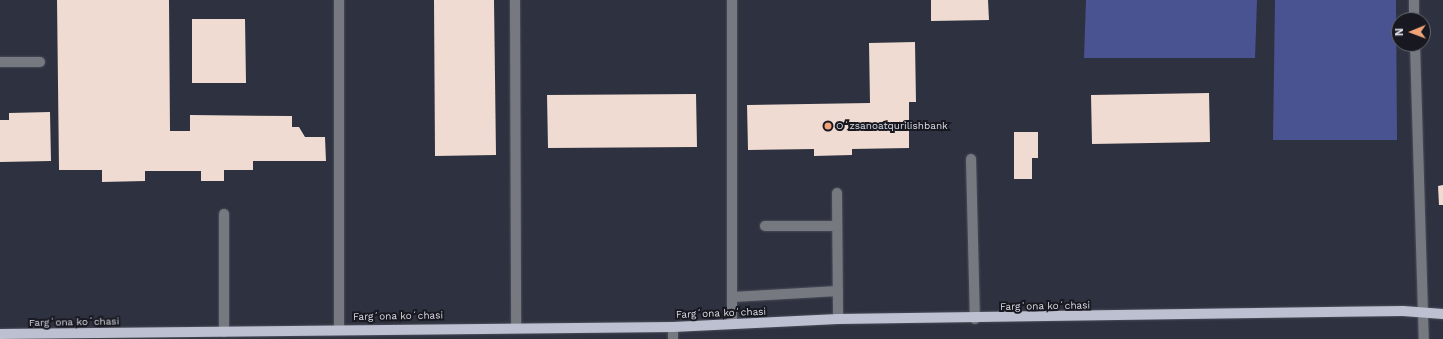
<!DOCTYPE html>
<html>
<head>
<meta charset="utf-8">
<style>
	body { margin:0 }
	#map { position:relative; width:1443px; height:339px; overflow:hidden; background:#2e313f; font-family:"Work Sans",sans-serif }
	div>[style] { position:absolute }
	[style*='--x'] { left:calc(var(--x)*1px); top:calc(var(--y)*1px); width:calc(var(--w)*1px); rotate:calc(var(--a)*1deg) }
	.forest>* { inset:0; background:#4a5392 }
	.building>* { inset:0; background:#efdbd1 }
	.roads { filter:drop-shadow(0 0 1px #4a4d5a) drop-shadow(0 0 1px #4a4d5a) }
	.minor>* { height:10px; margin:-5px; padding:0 5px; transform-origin:5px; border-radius:5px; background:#777981 }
	.major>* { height:10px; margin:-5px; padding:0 5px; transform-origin:5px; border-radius:5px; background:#bdc0d0 }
	.dots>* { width:11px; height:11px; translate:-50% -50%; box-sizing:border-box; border:2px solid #181920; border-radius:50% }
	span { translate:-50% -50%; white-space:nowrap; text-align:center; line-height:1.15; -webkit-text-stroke:4px #181920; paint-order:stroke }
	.poi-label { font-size:10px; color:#dbdde7 }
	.left { translate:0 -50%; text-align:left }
	.street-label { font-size:10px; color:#dbdde7 }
	.north { position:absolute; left:1391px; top:12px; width:40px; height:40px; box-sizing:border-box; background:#181920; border:1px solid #666770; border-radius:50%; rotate:269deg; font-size:11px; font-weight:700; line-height:16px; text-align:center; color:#dbdde7 }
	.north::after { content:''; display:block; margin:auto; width:14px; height:18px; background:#efa376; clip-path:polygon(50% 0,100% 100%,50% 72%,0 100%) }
</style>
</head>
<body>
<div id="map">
	<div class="forest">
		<i style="clip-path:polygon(1086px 0,1257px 0,1255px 58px,1084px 58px)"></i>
		<i style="clip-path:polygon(1275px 0,1396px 0,1397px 140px,1273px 140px)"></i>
	</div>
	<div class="building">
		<i style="clip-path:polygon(57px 0,169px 0,170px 131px,190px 131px,190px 115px,292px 116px,292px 127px,299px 127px,305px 137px,325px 137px,326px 161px,253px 161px,253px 170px,224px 170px,224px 181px,201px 181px,201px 171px,145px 171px,145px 181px,102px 182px,102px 170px,59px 170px)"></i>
		<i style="clip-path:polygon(434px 0,494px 0,496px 155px,435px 156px)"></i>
		<i style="clip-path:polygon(931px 0,988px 0,989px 20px,931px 21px)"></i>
		<i style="clip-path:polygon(192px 19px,245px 19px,246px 83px,192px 83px)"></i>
		<i style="clip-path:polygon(915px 42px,916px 102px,909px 102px,909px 148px,852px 149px,852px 155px,814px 156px,814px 149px,748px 150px,747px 105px,870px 103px,869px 43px)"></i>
		<i style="clip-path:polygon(1209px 93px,1210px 142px,1092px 144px,1091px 95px)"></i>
		<i style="clip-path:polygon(696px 94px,697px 147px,548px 148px,547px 95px)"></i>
		<i style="clip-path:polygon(50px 112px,51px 161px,0 162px,0 120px,9px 120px,9px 113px)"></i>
		<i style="clip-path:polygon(1014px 132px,1038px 132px,1038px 158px,1032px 158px,1032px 179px,1014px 179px)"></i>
		<i style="clip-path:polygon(1443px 185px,1443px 205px,1439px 205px,1438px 186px)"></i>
	</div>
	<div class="roads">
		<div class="minor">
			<i style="--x:339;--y:0;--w:329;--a:90"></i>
			<i style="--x:515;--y:0;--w:327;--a:89.8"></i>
			<i style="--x:732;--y:0;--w:324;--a:90"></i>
			<i style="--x:1414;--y:0;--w:20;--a:90"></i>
			<i style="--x:1415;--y:44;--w:295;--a:88.3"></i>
			<i style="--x:0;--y:62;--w:40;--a:0"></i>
			<i style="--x:971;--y:159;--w:160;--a:88.6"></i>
			<i style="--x:837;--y:193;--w:126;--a:89.5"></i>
			<i style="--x:224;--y:214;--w:118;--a:90"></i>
			<i style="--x:765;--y:226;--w:72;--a:0"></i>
			<i style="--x:733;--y:297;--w:105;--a:-3.3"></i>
			<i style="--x:673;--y:327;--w:12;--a:90"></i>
		</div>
		<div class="major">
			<i style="--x:0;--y:334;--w:673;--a:-0.6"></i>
			<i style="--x:673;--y:327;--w:165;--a:-2.8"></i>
			<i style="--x:838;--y:319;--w:565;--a:-0.81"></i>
			<i style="--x:1403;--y:311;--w:40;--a:4.3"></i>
		</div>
	</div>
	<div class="dots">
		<i style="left:828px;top:126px;background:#efa376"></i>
	</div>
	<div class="poi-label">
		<span class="left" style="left:836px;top:126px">Oʻzsanoatqurilishbank</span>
	</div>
	<div class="street-label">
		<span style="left:1045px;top:306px;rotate:-1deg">Fargʻona koʻchasi</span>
		<span style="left:721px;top:313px;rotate:-2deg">Fargʻona koʻchasi</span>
		<span style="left:398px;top:316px;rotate:-1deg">Fargʻona koʻchasi</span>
		<span style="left:74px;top:322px;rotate:-1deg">Fargʻona koʻchasi</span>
	</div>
	<div class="north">N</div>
</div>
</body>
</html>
